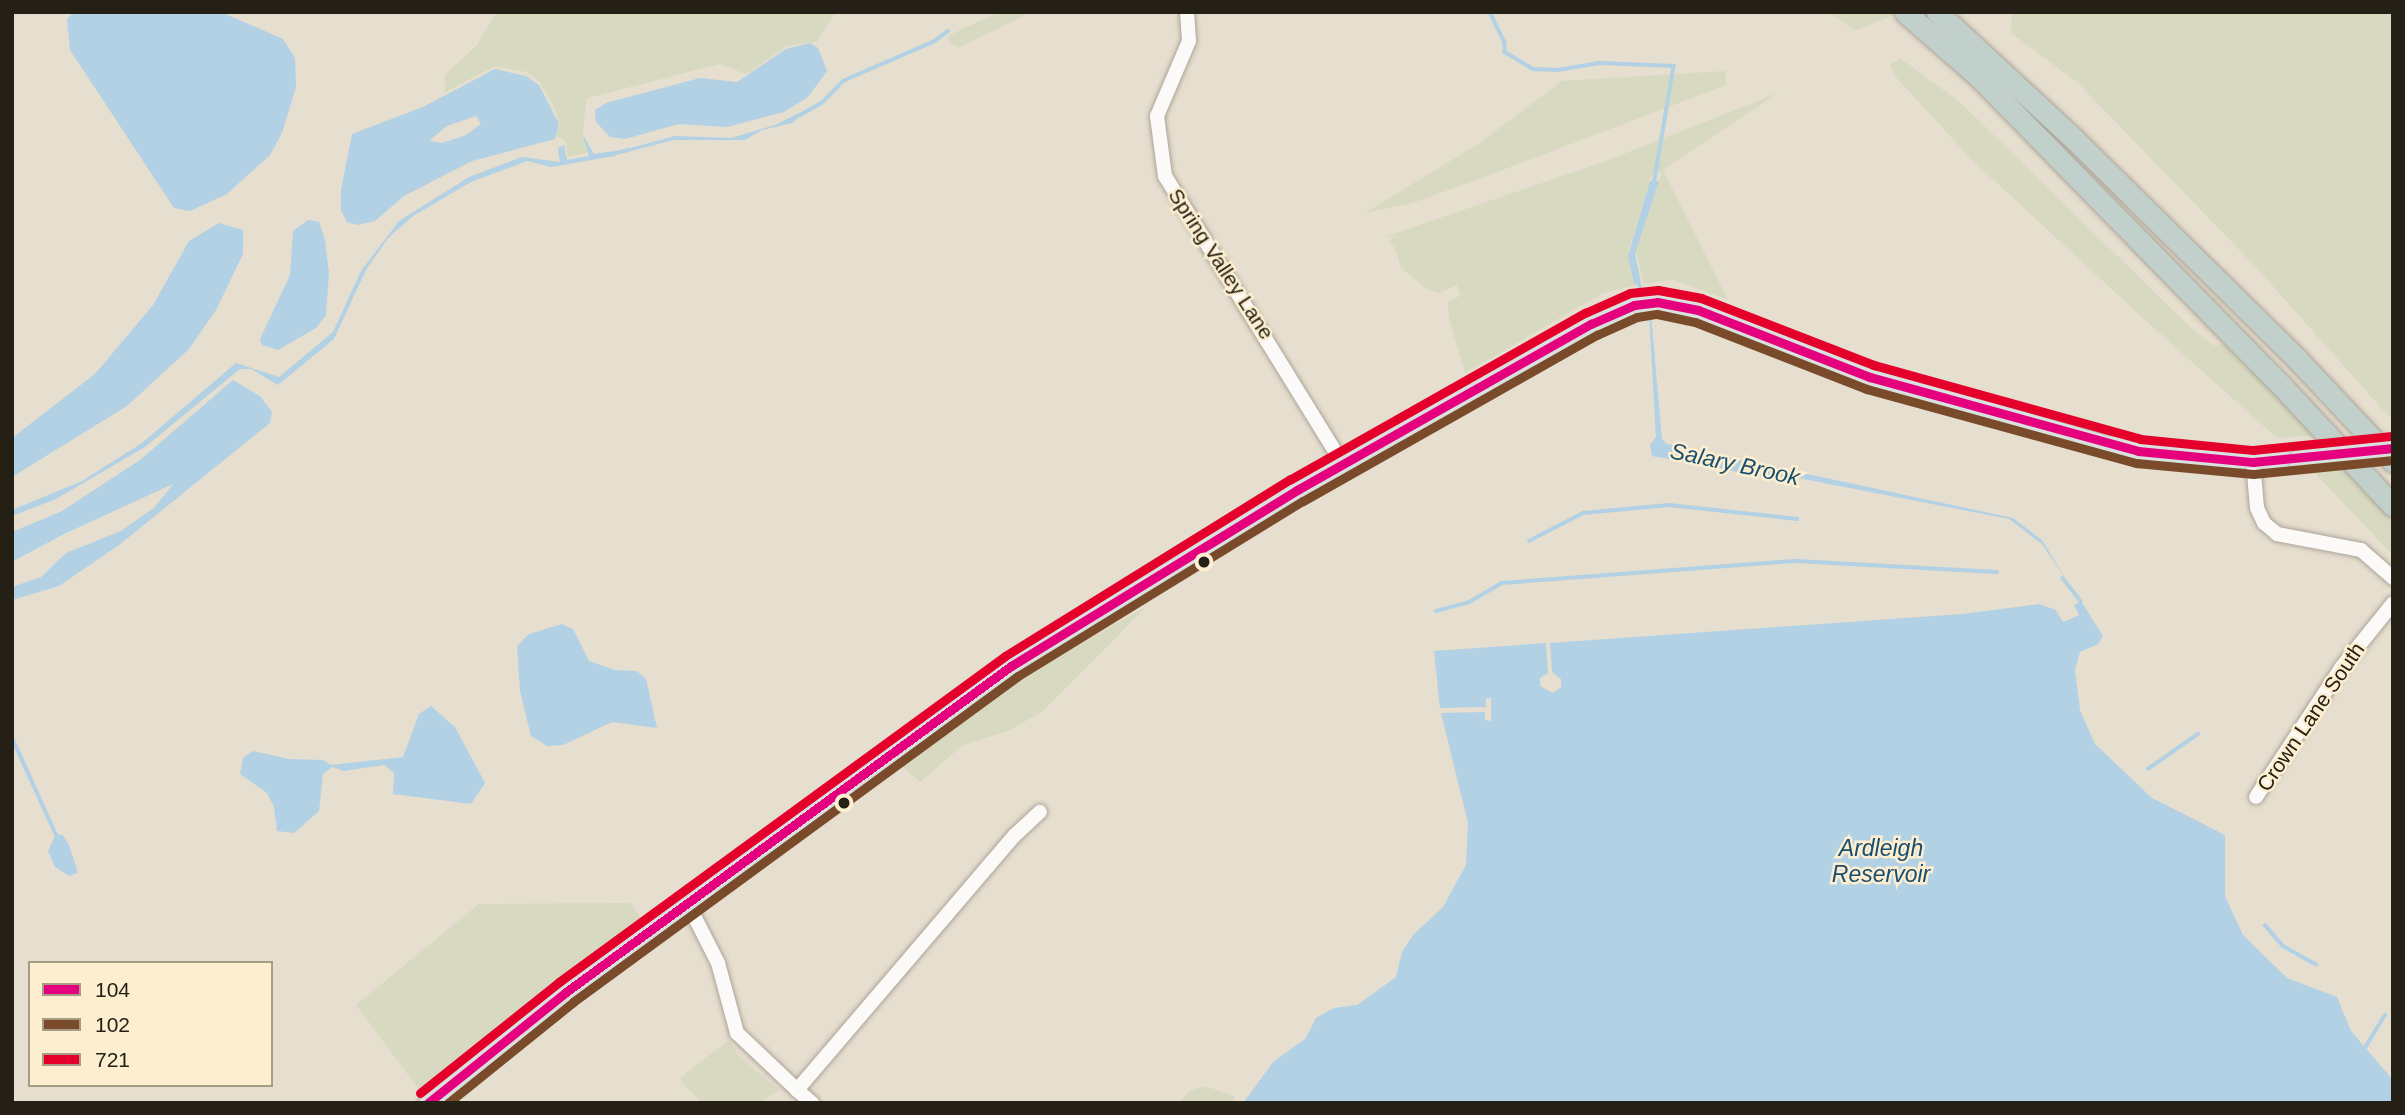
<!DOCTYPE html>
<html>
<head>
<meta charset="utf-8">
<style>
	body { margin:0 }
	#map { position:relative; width:2405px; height:1115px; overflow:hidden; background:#e6dece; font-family:Arial,sans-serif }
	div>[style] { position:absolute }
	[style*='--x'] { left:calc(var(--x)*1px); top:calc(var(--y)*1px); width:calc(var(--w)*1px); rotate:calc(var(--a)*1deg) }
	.green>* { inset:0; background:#d7d9c1 }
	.water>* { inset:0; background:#b2d1e4 }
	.stream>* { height:3.5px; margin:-1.75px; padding:0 1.75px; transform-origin:1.75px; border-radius:1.75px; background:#b2d1e4 }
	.roads { filter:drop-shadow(0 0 2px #aca599) drop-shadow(0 0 2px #aca599) }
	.minor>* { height:14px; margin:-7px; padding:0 7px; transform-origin:7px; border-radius:7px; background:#fbfaf8 }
	.major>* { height:18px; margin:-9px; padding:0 9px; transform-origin:9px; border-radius:9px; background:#d8e1dd }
	.highway>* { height:21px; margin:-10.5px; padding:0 10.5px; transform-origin:10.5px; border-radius:10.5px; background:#c1d0cb }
	.bridges { filter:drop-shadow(0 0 2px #c2beb6) drop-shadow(0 0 2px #c2beb6) }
	.major-bridge>* { height:18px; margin:-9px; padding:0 9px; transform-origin:9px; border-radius:9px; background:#d8e1dd }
	.bus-1>* { height:9px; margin:-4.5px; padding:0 4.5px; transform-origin:4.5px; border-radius:4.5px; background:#e5007d }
	.bus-2>* { height:9px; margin:-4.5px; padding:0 4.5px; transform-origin:4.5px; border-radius:4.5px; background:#7a4b2a }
	.bus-3>* { height:9px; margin:-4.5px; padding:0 4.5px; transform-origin:4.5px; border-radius:4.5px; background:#e4002b }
	.dots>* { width:19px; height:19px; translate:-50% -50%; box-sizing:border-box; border:4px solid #fdeed0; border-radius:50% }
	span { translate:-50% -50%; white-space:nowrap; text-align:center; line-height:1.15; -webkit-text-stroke:5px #fdeed0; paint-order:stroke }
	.street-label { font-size:21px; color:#252015 }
	.water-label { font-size:23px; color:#184f71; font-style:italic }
	.frame { position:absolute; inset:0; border:14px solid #252015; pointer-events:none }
	.legend { position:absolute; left:28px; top:961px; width:245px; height:126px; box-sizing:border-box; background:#fdeed0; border:2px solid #a79c85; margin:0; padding:9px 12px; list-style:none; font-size:21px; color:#252015 }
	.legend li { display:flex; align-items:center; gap:14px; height:35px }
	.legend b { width:35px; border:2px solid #a79c85 }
</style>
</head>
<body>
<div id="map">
	<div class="green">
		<i style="clip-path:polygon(497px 12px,836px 12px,816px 42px,787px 46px,746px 74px,720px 64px,587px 98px,582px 137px,590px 152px,568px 157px,565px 141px,556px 135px,560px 125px,555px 109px,540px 82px,527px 72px,495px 66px,445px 92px,445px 75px,477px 45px)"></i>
		<i style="clip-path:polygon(999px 12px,1031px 12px,958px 48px,951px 43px,948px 36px)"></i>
		<i style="clip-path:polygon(1829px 12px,1891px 12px,1893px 15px,1855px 31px)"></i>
		<i style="clip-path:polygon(2012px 12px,2393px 12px,2393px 421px,2256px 267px,2077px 82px,2011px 33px)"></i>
		<i style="clip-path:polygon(1900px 58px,1961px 103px,2190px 327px,2213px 345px,2225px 345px,2319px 435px,2277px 438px,2144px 319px,1972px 160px,1894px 75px,1890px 65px)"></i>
		<i style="clip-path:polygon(1725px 71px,1726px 85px,1479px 179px,1412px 203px,1365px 213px,1478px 144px,1562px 81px)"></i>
		<i style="clip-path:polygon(1778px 93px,1663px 170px,1728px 300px,1672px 279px,1644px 284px,1636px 251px,1662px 171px,1651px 177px,1628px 253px,1636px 285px,1603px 293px,1465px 373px,1449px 319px,1448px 301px,1460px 296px,1457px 285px,1439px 293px,1427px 289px,1401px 268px,1395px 247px,1389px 243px,1394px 236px,1384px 237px,1598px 164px)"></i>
		<i style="clip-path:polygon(2358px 464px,2393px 505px,2393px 555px,2310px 468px)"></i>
		<i style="clip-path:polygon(1147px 606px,1043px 711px,1008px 731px,963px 745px,920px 782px,901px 765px,1000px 690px)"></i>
		<i style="clip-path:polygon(631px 903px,646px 926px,421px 1092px,356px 1005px,479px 904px)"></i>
		<i style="clip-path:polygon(729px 1040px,738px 1055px,779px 1090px,759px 1103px,702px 1103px,683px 1084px,680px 1078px)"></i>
		<i style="clip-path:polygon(1205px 1086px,1234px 1096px,1235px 1103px,1178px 1103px,1189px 1091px)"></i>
	</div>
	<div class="water">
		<i style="clip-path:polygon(73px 12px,221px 12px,283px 39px,295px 58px,296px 87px,282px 133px,270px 155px,227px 194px,190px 211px,174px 208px,70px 50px,67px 20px)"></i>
		<i style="clip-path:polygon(810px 43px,818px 48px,827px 71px,808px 97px,784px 112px,727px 127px,679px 124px,625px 139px,610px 137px,596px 122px,595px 110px,606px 103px,700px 78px,737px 82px,786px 49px)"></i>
		<i style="clip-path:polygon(evenodd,495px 69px,526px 76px,539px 85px,559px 124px,555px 139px,472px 161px,404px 196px,375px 221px,357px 225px,347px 222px,341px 211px,341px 190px,352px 134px,423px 107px,495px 69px,476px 116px,481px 124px,466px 135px,442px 143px,429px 141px,447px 126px,476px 116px)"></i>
		<i style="clip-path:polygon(801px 112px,803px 114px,792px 123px,762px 130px,745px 140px,673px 140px,624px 153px,623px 150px,675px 136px,731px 138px,775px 125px)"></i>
		<i style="clip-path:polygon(582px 133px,594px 154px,614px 151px,615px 156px,551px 167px,527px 161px,471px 182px,413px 216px,388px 238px,366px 270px,334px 339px,278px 385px,251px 369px,240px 369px,145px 447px,56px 499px,12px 516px,12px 510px,82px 481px,142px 443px,236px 363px,279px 377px,333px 332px,361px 271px,399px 221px,469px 177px,522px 157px,560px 162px,558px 148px,564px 145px,567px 160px,589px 156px)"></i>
		<i style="clip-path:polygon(1650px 181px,1659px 181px,1635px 254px,1641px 283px,1634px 284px,1628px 256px)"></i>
		<i style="clip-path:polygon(308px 220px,319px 222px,325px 240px,329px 273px,326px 315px,316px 328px,278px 350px,262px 345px,260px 339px,290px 275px,293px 231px)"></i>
		<i style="clip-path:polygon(219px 223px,243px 230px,243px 254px,216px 310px,189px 349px,127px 406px,12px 477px,12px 438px,95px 374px,153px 305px,189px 241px)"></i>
		<i style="clip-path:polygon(1649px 314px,1651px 315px,1662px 439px,1667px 444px,2013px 518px,2042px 540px,2067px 581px,2042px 544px,2009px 519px,1788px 476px,1787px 481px,1652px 456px,1650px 445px,1656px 437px)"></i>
		<i style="clip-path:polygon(233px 380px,260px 396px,272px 412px,270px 423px,119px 545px,59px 586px,12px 600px,12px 587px,41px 577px,66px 553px,121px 531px,154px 508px,173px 484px,62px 535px,12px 562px,12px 532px,62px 511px,140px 460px)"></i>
		<i style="clip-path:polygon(2081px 601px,2103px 636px,2098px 644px,2080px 652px,2075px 670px,2080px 710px,2095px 744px,2152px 798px,2225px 835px,2225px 896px,2243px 935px,2287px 978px,2337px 997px,2351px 1031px,2393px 1080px,2393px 1103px,1243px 1103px,1274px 1061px,1305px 1039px,1316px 1018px,1334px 1008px,1357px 1005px,1396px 977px,1402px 952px,1413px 935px,1443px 907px,1466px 865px,1468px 823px,1441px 713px,1485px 712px,1485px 720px,1491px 721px,1491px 698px,1486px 698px,1486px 707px,1440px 708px,1434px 651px,1546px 643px,1548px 673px,1540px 678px,1540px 686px,1553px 693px,1561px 687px,1561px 679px,1552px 672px,1550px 643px,1962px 614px,2039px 604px,2056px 610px,2063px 622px,2079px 615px,2074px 605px)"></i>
		<i style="clip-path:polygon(562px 624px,573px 629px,589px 661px,615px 670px,637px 671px,646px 679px,657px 728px,612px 722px,563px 745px,547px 746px,531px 736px,520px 691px,517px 646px,529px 634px)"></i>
		<i style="clip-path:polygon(431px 706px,455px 727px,485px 783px,471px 804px,393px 794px,394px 773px,384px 765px,344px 771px,332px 767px,323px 774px,319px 811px,294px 833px,277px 831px,274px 807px,267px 793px,240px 774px,243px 758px,253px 751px,289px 759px,323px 760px,331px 765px,403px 757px,419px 714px)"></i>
		<i style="clip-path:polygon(56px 834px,63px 835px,69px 845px,78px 873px,69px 876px,55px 867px,48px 851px)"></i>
	</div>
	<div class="stream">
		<i style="--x:1490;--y:12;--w:34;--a:64"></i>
		<i style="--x:1505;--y:43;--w:9;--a:90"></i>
		<i style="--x:1505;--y:52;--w:33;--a:31"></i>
		<i style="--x:1533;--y:69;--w:25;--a:2"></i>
		<i style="--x:1558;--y:70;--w:43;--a:-9.5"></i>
		<i style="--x:1600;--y:63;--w:74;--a:2.3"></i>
		<i style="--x:1674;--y:66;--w:121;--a:99.5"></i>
		<i style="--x:800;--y:115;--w:25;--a:-29"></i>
		<i style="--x:822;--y:103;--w:30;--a:-46"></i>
		<i style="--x:843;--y:81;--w:100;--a:-23.5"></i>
		<i style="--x:935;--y:41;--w:16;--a:-38"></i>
		<i style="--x:612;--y:154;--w:16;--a:-14"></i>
		<i style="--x:1638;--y:280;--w:20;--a:72"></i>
		<i style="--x:1529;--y:541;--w:61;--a:-27.4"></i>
		<i style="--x:1583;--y:513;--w:86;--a:-5.3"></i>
		<i style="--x:1669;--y:505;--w:129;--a:6.2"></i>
		<i style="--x:2063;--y:578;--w:29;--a:52"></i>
		<i style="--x:1436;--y:611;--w:34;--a:-15"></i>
		<i style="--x:1469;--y:602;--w:38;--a:-30"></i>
		<i style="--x:1502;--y:583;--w:295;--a:-4.3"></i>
		<i style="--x:1796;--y:561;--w:201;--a:3.1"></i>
		<i style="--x:12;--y:737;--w:107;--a:65.6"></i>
		<i style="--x:2148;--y:769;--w:61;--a:-35"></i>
		<i style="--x:2265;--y:925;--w:28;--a:49"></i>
		<i style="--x:2283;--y:946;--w:38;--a:29"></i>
		<i style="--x:2363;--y:1051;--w:42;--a:-58.6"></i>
	</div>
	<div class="roads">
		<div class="minor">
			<i style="--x:1187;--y:12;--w:29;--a:86"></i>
			<i style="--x:1189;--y:41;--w:82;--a:113.1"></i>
			<i style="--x:1157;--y:116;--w:61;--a:82.4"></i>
			<i style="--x:1165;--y:176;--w:339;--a:58.3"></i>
			<i style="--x:2253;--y:462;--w:46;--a:85"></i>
			<i style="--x:2257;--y:508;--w:17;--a:65"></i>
			<i style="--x:2264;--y:523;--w:17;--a:40"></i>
			<i style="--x:2277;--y:534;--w:86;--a:10.8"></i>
			<i style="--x:2361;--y:550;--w:43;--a:41.2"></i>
			<i style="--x:2256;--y:797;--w:154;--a:-56.6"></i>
			<i style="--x:2341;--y:668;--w:83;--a:-51.3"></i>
			<i style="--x:688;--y:904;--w:66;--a:63"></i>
			<i style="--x:718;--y:963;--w:73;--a:74.8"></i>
			<i style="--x:737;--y:1033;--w:83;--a:43.5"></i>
			<i style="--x:797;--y:1090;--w:335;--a:-49.5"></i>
			<i style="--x:1015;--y:835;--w:34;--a:-43"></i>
			<i style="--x:797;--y:1090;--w:20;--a:41"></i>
		</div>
		<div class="major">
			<i style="--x:428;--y:1103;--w:177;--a:-38.8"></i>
			<i style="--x:566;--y:992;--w:552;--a:-36.23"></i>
			<i style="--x:1011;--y:666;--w:336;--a:-31.6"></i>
			<i style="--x:1297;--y:490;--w:338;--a:-29.5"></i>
			<i style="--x:1591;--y:324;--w:47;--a:-23.8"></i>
			<i style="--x:1634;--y:305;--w:23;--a:-7"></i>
			<i style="--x:1657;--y:302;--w:42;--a:11"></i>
			<i style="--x:1698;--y:310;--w:185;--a:21.3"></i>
			<i style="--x:1870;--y:377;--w:247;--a:16"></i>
			<i style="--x:2107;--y:445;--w:89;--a:9"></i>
			<i style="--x:2195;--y:459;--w:103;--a:0.6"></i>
		</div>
		<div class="highway">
			<i style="--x:1905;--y:12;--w:100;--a:41.3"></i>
			<i style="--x:1980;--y:78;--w:431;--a:45.6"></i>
			<i style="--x:2282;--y:386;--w:163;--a:47.2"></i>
			<i style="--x:1937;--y:12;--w:187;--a:42.8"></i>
			<i style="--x:2074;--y:139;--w:315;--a:44.6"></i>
			<i style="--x:2298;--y:360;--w:139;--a:46.8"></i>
		</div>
	</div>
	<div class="bridges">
		<div class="major-bridge">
			<i style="--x:2298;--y:460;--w:96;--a:-7.2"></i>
		</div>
	</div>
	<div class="bus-1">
		<i style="--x:428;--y:1103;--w:177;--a:-38.8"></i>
		<i style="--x:566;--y:992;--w:552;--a:-36.23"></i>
		<i style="--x:1011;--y:666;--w:336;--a:-31.6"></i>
		<i style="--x:1297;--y:490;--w:338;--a:-29.5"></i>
		<i style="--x:1591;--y:324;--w:47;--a:-23.8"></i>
		<i style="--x:1634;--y:305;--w:23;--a:-7"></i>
		<i style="--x:1657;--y:302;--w:42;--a:11"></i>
		<i style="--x:1698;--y:310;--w:185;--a:21.3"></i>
		<i style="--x:1870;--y:377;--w:278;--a:15.4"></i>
		<i style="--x:2138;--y:451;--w:116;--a:5.5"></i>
		<i style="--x:2253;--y:462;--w:141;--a:-5.7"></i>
	</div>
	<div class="bus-2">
		<i style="--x:448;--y:1103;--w:161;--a:-38.9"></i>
		<i style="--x:573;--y:1002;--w:552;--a:-36.23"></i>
		<i style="--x:1018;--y:676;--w:334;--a:-31.6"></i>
		<i style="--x:1303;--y:501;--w:338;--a:-29.5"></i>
		<i style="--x:1597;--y:335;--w:44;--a:-24.2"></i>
		<i style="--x:1637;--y:317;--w:20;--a:-9"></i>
		<i style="--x:1657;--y:314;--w:39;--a:12"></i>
		<i style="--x:1695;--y:322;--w:185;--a:21.3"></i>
		<i style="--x:1867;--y:389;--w:279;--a:15.4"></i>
		<i style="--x:2136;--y:463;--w:118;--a:5.4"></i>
		<i style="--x:2253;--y:474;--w:141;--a:-5.7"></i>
	</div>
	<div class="bus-3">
		<i style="--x:420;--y:1093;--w:178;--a:-38.6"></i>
		<i style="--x:559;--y:982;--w:552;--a:-36.16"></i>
		<i style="--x:1005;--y:656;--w:336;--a:-31.8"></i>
		<i style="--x:1291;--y:479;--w:338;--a:-29.5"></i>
		<i style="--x:1585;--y:313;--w:49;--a:-24"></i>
		<i style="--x:1630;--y:293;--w:28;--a:-6"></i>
		<i style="--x:1658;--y:290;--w:44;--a:10.5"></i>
		<i style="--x:1701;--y:298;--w:186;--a:21.2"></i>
		<i style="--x:1874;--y:365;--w:276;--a:15.5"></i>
		<i style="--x:2140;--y:439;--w:114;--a:5.6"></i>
		<i style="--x:2253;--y:450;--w:140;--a:-5.8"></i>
	</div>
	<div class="dots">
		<i style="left:1204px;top:562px;background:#252015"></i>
		<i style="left:844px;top:803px;background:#252015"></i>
	</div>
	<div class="street-label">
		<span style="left:1221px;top:264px;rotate:57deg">Spring Valley Lane</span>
		<span style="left:2311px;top:717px;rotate:-56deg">Crown Lane South</span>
	</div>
	<div class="water-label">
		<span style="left:1735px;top:464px;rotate:12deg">Salary Brook</span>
		<span style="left:1881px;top:861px">Ardleigh<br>Reservoir</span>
	</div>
	<div class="frame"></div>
	<ul class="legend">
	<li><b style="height:9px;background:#e5007d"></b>104</li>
	<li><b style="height:9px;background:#7a4b2a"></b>102</li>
	<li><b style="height:9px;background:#e4002b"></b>721</li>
	</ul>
</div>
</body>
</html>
